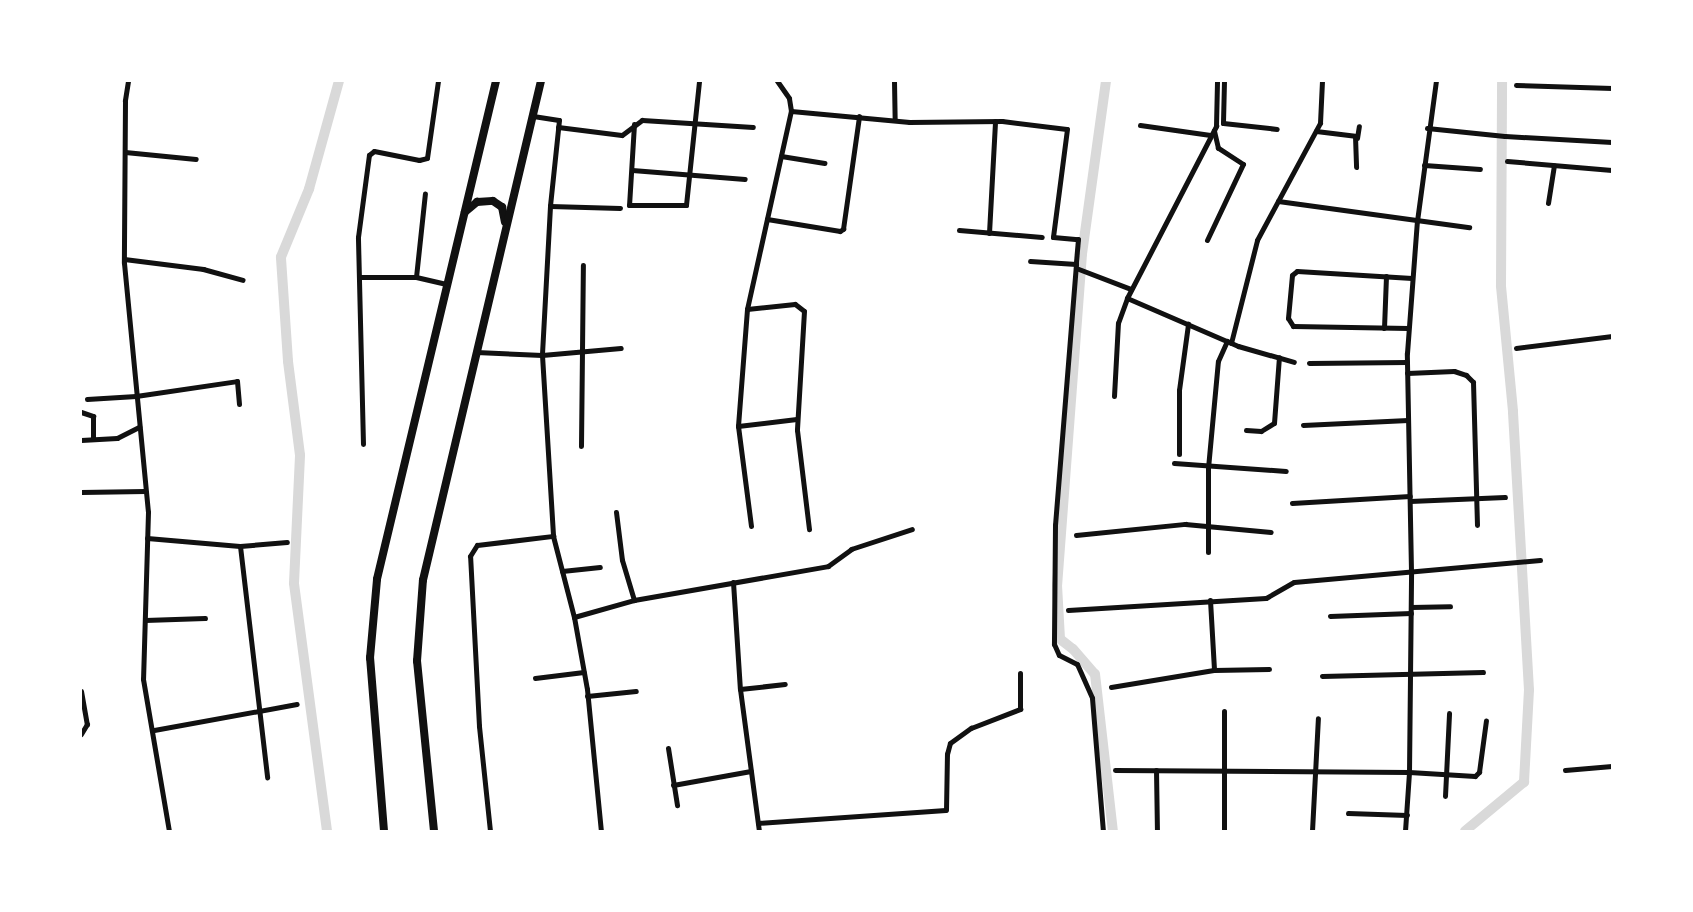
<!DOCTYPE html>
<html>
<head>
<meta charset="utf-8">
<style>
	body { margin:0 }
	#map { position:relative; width:1693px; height:912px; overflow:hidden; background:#fff; font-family:Commissioner,sans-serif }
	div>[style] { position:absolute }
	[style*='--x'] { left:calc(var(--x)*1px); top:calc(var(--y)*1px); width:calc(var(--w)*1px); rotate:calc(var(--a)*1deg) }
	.canal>* { height:10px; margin:-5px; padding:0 5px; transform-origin:5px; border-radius:5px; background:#d9d9d9 }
	.minor>* { height:5px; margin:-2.5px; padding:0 2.5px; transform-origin:2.5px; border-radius:2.5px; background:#111 }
	.primary>* { height:8px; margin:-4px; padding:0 4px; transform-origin:4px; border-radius:4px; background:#111 }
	span { translate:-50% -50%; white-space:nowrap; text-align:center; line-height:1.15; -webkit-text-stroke:4px #fff; paint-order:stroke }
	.frame { position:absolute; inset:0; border:82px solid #fff; pointer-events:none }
</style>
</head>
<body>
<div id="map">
	<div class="canal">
		<i style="--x:1106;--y:81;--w:175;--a:97.9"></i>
		<i style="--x:1082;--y:254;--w:332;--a:94.3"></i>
		<i style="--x:1057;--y:585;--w:54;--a:86.8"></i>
		<i style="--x:1060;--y:639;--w:16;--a:38"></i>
		<i style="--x:1073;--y:649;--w:33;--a:49"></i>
		<i style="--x:1095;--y:674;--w:158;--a:83.5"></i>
		<i style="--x:327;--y:831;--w:250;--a:-97.6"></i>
		<i style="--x:294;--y:583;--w:128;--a:-87.3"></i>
		<i style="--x:300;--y:455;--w:95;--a:-97.3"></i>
		<i style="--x:288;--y:361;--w:104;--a:-93.9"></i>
		<i style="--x:281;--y:257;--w:74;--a:-67.6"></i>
		<i style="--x:309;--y:189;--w:112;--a:-74.5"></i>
		<i style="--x:1465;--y:831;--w:77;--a:-39.7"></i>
		<i style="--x:1524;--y:782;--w:92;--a:-86.9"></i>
		<i style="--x:1529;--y:690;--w:279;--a:-93.3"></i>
		<i style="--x:1513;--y:411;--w:126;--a:-95.5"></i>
		<i style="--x:1501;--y:286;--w:205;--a:-89.7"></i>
	</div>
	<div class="minor">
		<i style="--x:128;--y:81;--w:20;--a:99"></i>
		<i style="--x:125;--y:101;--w:162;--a:90.4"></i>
		<i style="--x:124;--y:263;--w:250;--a:84.5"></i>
		<i style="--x:148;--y:512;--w:167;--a:91.7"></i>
		<i style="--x:143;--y:679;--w:154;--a:80.3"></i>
		<i style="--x:894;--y:81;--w:39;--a:89"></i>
		<i style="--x:1224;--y:81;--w:42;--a:91.4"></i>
		<i style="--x:1223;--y:123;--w:54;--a:6.3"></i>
		<i style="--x:1516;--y:85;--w:96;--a:1.8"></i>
		<i style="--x:791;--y:111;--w:119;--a:5.3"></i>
		<i style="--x:909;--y:122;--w:93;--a:-0.6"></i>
		<i style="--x:1002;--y:121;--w:65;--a:7"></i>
		<i style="--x:1067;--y:129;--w:109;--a:97.4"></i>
		<i style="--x:1053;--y:237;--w:25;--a:5"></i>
		<i style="--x:1078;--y:239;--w:25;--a:95"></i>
		<i style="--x:1076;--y:264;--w:46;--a:-176.3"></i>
		<i style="--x:533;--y:116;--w:26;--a:9"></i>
		<i style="--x:559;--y:120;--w:86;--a:96"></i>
		<i style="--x:550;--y:206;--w:149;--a:93.1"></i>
		<i style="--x:542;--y:355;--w:181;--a:86.5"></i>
		<i style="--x:553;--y:536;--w:84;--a:75.5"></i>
		<i style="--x:574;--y:617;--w:73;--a:79.8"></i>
		<i style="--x:587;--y:689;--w:143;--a:84.4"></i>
		<i style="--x:634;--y:124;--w:81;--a:93.5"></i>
		<i style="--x:629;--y:205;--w:57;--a:0"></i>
		<i style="--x:686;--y:205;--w:125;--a:-84"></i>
		<i style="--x:1140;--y:125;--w:71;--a:8.1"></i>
		<i style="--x:558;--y:127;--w:64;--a:7.1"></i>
		<i style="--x:622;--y:135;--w:25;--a:-37"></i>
		<i style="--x:642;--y:120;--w:111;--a:3.6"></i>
		<i style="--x:1427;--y:128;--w:78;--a:5.9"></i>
		<i style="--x:1505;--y:136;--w:107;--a:3.2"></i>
		<i style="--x:1316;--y:131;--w:39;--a:7"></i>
		<i style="--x:1355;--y:136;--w:31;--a:88"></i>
		<i style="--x:1357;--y:138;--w:12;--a:-81"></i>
		<i style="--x:125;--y:152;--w:71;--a:5.6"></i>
		<i style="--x:781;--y:156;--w:44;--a:9.2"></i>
		<i style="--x:1507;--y:161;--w:105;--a:4.9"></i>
		<i style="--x:1424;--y:165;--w:56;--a:4.1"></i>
		<i style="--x:632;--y:170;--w:113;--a:4.6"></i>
		<i style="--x:1278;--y:201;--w:193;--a:7.8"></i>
		<i style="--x:1548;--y:203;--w:38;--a:-81"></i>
		<i style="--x:550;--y:206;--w:70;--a:1.6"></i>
		<i style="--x:767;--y:219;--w:74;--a:9.3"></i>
		<i style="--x:840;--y:231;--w:4;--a:-34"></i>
		<i style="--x:843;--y:229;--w:114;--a:-81.9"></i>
		<i style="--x:959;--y:230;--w:83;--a:4.8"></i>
		<i style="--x:989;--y:233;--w:112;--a:-86.9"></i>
		<i style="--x:1207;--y:240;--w:84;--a:-64.7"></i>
		<i style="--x:1243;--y:164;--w:30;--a:-147"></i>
		<i style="--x:1218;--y:148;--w:18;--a:-103"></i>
		<i style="--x:124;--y:259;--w:80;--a:7.2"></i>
		<i style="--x:203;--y:269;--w:41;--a:15.4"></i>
		<i style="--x:1076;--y:264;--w:262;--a:94.6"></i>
		<i style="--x:1055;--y:525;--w:119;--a:90.5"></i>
		<i style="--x:1054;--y:644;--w:12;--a:66"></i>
		<i style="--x:1059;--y:655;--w:20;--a:27"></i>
		<i style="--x:1077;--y:664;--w:37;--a:66"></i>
		<i style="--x:1092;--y:698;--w:133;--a:85.3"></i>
		<i style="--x:1076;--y:268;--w:59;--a:20.9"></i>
		<i style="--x:360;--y:277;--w:56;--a:0"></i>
		<i style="--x:416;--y:277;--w:31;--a:13"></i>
		<i style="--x:416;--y:277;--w:84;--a:-83.9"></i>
		<i style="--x:1127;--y:298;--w:121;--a:23.4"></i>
		<i style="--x:1238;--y:346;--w:58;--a:15.9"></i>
		<i style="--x:747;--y:309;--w:48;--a:-5.9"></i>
		<i style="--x:795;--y:304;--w:11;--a:38"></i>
		<i style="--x:804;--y:311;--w:119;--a:93.4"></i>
		<i style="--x:797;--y:430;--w:100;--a:83.1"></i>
		<i style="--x:1384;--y:328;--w:52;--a:-87.8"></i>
		<i style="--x:1408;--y:328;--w:115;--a:-179"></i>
		<i style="--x:1293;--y:326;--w:9;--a:-122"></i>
		<i style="--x:1288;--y:318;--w:43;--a:-84.7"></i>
		<i style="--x:1292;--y:275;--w:6;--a:-39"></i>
		<i style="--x:1297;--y:271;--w:115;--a:3.5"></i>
		<i style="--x:1231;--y:343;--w:106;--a:-75.8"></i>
		<i style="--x:1257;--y:240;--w:133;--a:-61.7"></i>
		<i style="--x:1320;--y:123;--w:42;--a:-87.3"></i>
		<i style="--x:1516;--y:348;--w:97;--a:-7.1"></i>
		<i style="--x:476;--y:352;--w:66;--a:2.6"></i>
		<i style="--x:542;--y:355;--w:79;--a:-5.1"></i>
		<i style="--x:1309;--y:363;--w:98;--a:-0.6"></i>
		<i style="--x:1407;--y:373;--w:47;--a:-2.4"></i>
		<i style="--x:1454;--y:371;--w:13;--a:18"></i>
		<i style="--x:1466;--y:375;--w:10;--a:45"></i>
		<i style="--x:1473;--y:382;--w:143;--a:88.4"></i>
		<i style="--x:1114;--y:396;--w:73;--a:-86.9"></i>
		<i style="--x:1118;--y:323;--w:27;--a:-70"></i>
		<i style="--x:1127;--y:298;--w:194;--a:-62.6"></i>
		<i style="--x:1216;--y:126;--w:45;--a:-88.7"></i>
		<i style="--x:87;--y:399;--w:49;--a:-3.5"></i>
		<i style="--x:136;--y:396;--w:102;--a:-8.4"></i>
		<i style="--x:237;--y:381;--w:23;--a:85"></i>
		<i style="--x:81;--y:412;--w:13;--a:18"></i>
		<i style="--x:93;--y:416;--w:23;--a:90"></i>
		<i style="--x:1303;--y:425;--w:105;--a:-2.7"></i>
		<i style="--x:738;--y:426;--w:59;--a:-6.8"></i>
		<i style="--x:1246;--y:430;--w:15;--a:4"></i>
		<i style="--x:1261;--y:431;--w:15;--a:-32"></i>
		<i style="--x:1274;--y:423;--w:66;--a:-85.7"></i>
		<i style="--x:81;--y:440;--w:36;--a:-3"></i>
		<i style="--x:117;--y:438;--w:25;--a:-27"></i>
		<i style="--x:363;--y:444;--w:207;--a:-91.4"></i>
		<i style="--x:358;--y:237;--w:83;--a:-82.4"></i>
		<i style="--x:369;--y:155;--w:6;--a:-39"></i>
		<i style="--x:374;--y:151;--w:46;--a:11.3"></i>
		<i style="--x:419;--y:160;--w:8;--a:-14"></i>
		<i style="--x:427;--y:158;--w:78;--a:-81.9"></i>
		<i style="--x:581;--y:446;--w:181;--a:-89.4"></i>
		<i style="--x:1179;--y:454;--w:64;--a:-90"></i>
		<i style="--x:1179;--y:390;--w:67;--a:-82.2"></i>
		<i style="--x:1174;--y:463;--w:112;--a:4.1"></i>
		<i style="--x:81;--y:492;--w:64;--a:-0.9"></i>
		<i style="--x:1410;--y:501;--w:95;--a:-2.4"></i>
		<i style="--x:1292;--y:503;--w:118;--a:-3.4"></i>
		<i style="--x:616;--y:512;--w:48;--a:82.9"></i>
		<i style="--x:622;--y:560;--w:42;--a:73.3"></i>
		<i style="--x:751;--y:526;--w:101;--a:-97.4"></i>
		<i style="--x:738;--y:426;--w:117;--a:-85.6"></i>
		<i style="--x:747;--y:309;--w:203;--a:-77.5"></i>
		<i style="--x:791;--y:111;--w:13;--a:-99"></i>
		<i style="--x:789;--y:98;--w:21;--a:-125"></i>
		<i style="--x:1076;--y:535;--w:110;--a:-5.8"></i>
		<i style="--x:1185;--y:524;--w:86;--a:5.3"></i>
		<i style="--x:147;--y:538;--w:93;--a:4.9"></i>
		<i style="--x:240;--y:546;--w:233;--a:83.3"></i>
		<i style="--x:240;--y:546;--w:47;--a:-4.9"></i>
		<i style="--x:1208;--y:552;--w:84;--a:-90"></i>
		<i style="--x:1208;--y:468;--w:107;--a:-84.7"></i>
		<i style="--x:1218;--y:361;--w:22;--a:-66"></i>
		<i style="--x:562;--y:571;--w:38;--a:-6"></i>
		<i style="--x:733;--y:582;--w:107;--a:86.3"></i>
		<i style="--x:740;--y:689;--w:143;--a:82.4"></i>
		<i style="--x:1210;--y:600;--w:70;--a:86.7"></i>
		<i style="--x:1411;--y:607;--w:39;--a:-1"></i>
		<i style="--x:1068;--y:610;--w:198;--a:-3.5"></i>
		<i style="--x:1266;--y:598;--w:32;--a:-30"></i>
		<i style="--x:1294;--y:582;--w:247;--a:-5.1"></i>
		<i style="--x:1330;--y:616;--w:81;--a:-2.1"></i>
		<i style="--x:574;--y:617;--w:62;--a:-15.8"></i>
		<i style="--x:634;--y:600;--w:197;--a:-9.9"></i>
		<i style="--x:828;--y:566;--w:29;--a:-36"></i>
		<i style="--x:851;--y:549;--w:64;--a:-18.2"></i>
		<i style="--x:145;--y:620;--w:60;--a:-1.9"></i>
		<i style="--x:1322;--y:676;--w:161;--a:-1.4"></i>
		<i style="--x:535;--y:678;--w:49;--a:-7"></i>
		<i style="--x:1111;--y:687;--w:104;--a:-9.4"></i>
		<i style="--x:1214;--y:670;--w:55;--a:-1"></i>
		<i style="--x:740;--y:689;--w:45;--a:-6.3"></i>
		<i style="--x:81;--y:691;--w:34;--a:80"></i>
		<i style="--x:87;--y:724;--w:12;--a:121"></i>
		<i style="--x:587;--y:696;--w:49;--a:-5.8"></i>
		<i style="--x:1224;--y:711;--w:120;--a:90"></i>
		<i style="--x:154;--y:730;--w:145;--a:-10.3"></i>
		<i style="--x:668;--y:748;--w:58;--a:81"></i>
		<i style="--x:1115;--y:770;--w:294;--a:0.4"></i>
		<i style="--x:1409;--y:772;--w:66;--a:3.5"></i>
		<i style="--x:1475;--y:776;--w:6;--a:-45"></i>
		<i style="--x:1479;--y:772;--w:52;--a:-82.3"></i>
		<i style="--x:1156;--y:770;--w:61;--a:89.1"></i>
		<i style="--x:1565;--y:770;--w:47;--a:-4.9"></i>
		<i style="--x:673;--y:785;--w:79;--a:-10.2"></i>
		<i style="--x:1445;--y:796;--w:83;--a:-87.2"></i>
		<i style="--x:1348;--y:813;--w:59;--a:1.9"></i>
		<i style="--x:758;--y:823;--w:188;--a:-4"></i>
		<i style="--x:946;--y:810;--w:56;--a:-89"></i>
		<i style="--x:947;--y:754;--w:11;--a:-75"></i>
		<i style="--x:950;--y:743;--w:26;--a:-36"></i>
		<i style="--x:971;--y:728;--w:53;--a:-21.2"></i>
		<i style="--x:1020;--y:709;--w:36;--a:-90"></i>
		<i style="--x:490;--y:831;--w:106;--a:-96"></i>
		<i style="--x:479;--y:726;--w:170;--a:-93"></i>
		<i style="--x:470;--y:556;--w:13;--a:-58"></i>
		<i style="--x:477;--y:545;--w:77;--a:-6.8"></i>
		<i style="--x:1312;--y:831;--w:113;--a:-87"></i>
		<i style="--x:1405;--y:831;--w:59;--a:-86.1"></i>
		<i style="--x:1409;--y:772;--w:201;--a:-89.4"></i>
		<i style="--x:1411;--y:571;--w:218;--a:-91.1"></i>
		<i style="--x:1407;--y:353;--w:132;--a:-85.7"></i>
		<i style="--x:1417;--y:221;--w:141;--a:-82.3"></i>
	</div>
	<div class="primary">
		<i style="--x:465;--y:212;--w:16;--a:-40"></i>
		<i style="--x:477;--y:202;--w:16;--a:-4"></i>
		<i style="--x:493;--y:201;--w:11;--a:34"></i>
		<i style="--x:502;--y:207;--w:15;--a:79"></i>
		<i style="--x:384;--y:831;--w:174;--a:-94.6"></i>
		<i style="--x:370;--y:658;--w:79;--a:-84.9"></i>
		<i style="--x:377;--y:579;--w:512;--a:-76.56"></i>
		<i style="--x:434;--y:831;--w:171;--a:-95.7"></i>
		<i style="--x:417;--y:661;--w:81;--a:-85.8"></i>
		<i style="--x:423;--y:580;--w:513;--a:-76.7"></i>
	</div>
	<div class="frame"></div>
</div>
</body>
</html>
